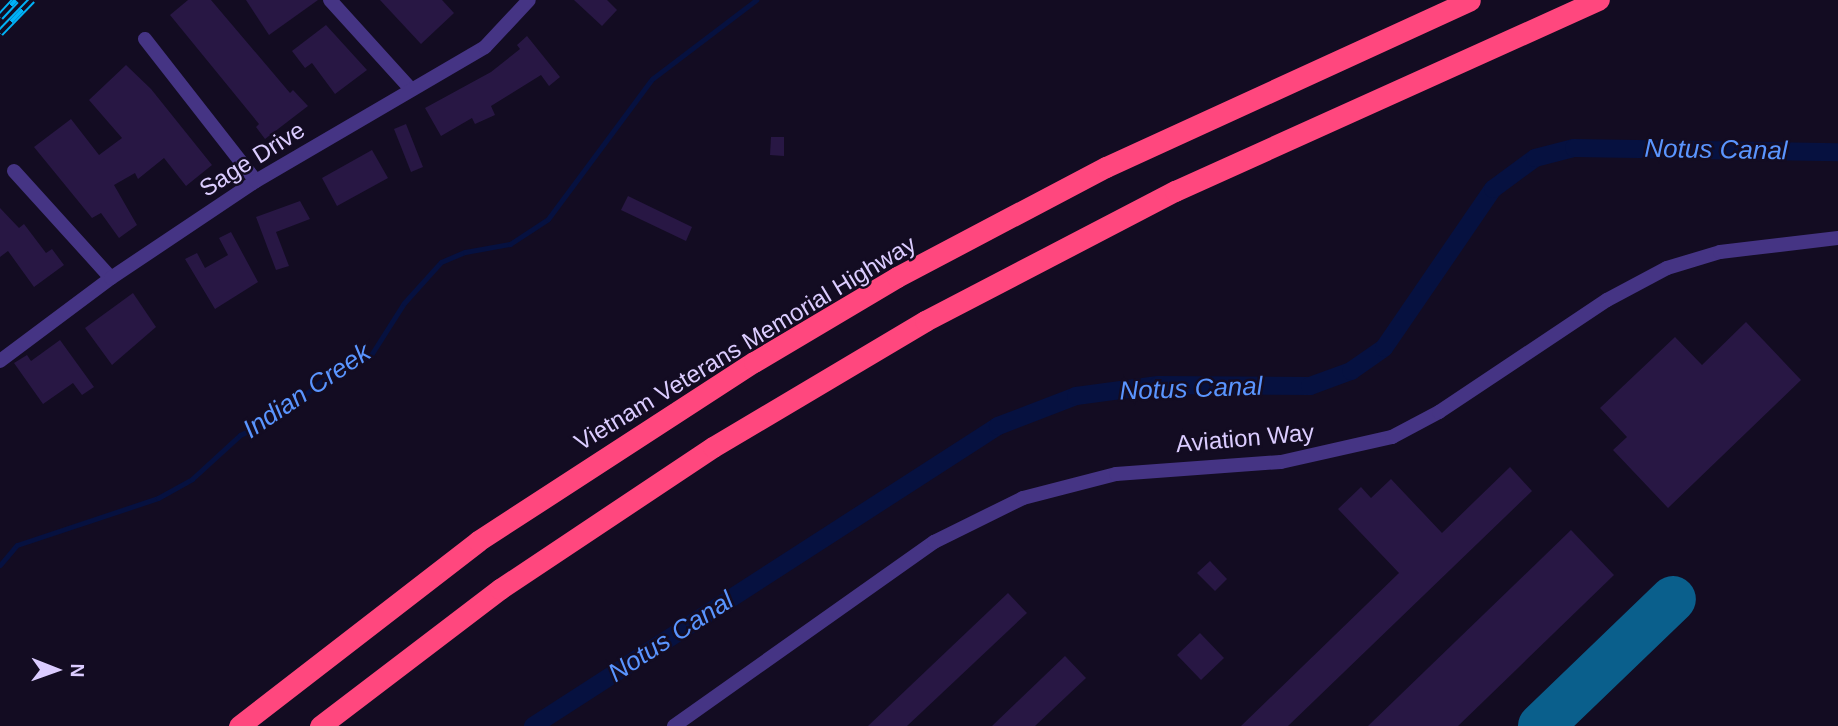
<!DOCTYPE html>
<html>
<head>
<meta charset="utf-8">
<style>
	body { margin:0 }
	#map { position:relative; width:1838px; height:726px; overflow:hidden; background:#130c22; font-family:Arial,sans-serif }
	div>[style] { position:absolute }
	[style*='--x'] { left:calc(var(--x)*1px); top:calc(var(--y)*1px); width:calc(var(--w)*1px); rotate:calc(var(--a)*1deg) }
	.stream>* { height:5px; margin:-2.5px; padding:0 2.5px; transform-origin:2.5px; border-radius:2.5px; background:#061140 }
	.canal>* { height:18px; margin:-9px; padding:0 9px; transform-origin:9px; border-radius:9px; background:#061140 }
	.taxiway>* { height:46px; margin:-23px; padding:0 23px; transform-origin:23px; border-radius:23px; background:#0a5f8c }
	.building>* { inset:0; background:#281744 }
	.street>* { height:14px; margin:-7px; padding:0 7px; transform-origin:7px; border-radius:7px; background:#453484 }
	.highway>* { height:21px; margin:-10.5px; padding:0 10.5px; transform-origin:10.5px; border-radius:10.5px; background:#ff477e }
	.rail>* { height:8px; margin-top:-4px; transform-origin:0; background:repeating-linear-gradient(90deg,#130c22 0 16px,#00b2f7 0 32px); box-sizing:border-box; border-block:2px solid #00b2f7 }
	span { translate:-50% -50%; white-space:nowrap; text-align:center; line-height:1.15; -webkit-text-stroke:5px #130c22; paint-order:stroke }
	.street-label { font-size:24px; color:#dbccff }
	.water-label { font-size:26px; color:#5a95ff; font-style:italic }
	.north { position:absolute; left:21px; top:635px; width:70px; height:70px; -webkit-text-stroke:5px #130c22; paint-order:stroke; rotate:91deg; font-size:19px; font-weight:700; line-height:28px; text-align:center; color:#dbccff }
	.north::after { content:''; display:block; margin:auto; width:24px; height:32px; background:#dbccff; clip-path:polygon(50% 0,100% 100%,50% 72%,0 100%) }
</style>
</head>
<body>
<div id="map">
	<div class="stream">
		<i style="--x:0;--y:565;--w:26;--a:-50"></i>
		<i style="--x:17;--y:545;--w:149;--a:-18.4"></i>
		<i style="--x:158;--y:498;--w:39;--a:-29"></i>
		<i style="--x:192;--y:479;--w:65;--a:-42.5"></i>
		<i style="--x:240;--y:435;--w:48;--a:-26"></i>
		<i style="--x:283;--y:414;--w:49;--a:-40.9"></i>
		<i style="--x:320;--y:382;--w:58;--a:-27.9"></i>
		<i style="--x:371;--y:355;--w:62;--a:-57.6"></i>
		<i style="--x:404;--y:303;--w:55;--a:-47.9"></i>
		<i style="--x:441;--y:262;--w:26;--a:-23"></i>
		<i style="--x:465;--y:252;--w:46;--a:-10.1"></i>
		<i style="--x:510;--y:244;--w:45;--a:-33.3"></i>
		<i style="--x:548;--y:219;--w:174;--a:-53.4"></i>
		<i style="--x:652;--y:79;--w:131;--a:-37.2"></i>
	</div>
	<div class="canal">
		<i style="--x:533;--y:726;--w:553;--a:-32.83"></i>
		<i style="--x:998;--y:426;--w:84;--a:-21"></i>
		<i style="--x:1076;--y:396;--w:83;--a:-7.6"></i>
		<i style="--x:1158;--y:385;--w:152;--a:0.4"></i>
		<i style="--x:1310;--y:386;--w:44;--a:-20.1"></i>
		<i style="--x:1351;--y:371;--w:40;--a:-34.9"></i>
		<i style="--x:1384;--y:348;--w:193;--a:-55.6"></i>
		<i style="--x:1493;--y:189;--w:52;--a:-36.4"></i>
		<i style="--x:1535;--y:158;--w:40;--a:-14.4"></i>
		<i style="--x:1574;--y:148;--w:264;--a:0.9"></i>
	</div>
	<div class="taxiway">
		<i style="--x:1541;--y:726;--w:183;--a:-43.9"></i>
	</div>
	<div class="building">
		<i style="clip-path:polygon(188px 0,211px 0,290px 93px,293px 90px,308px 106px,265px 139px,256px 127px,259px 124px,170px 15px)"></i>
		<i style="clip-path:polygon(246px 0,318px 0,269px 35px)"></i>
		<i style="clip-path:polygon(380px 0,442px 0,454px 13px,421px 44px)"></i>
		<i style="clip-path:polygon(574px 0,607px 0,617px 10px,602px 26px)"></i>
		<i style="clip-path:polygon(326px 25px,367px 70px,335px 94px,312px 63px,305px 68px,292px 51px)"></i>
		<i style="clip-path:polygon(527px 36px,560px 77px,549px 86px,541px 75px,491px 106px,495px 115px,475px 124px,472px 118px,441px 136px,425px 108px,491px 72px,520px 49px,517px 45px)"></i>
		<i style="clip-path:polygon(126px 65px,151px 89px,212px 165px,186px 186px,164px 158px,138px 179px,135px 173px,114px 185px,137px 225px,119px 238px,101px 213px,92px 218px,34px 147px,71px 119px,99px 155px,122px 138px,89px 100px)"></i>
		<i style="clip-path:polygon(406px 124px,423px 167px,411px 172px,394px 129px)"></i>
		<i style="clip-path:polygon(771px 137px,784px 137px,784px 156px,770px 155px)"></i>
		<i style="clip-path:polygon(372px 150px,388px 178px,337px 206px,322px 178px)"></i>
		<i style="clip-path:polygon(628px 196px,692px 227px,686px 241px,621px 210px)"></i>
		<i style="clip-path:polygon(300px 201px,310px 219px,276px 232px,289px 266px,276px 270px,256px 217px)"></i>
		<i style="clip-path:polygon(0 208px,19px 228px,24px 224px,46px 253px,52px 249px,64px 265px,34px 287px,8px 251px,0 257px)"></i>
		<i style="clip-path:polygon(231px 232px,258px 282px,215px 309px,185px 259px,197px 253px,205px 268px,228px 255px,219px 238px)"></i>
		<i style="clip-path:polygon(133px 293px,156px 327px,112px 365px,85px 328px)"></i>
		<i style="clip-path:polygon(1746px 322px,1801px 380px,1668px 508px,1613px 450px,1627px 437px,1600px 408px,1675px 337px,1702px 365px)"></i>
		<i style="clip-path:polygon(60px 340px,94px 387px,82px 395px,73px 383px,43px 404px,14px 363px,27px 355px,31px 361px)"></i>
		<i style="clip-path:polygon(1510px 467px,1532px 491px,1288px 726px,1241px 726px,1399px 573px,1338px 509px,1361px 487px,1371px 498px,1391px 479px,1442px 533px)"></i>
		<i style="clip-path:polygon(1571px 530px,1614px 575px,1458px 726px,1368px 726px)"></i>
		<i style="clip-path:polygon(1210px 561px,1227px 579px,1215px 591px,1197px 573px)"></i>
		<i style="clip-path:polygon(1008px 593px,1027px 613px,907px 726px,868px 726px)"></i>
		<i style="clip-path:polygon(1200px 633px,1224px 658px,1201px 680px,1177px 655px)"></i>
		<i style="clip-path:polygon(1065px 656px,1086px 678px,1035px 726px,992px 726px)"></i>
	</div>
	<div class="street">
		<i style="--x:330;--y:0;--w:118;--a:47.8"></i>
		<i style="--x:145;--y:39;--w:180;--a:52"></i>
		<i style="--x:14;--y:171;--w:144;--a:47.8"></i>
		<i style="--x:0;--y:361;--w:139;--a:-36.8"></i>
		<i style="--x:111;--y:278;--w:174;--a:-33.8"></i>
		<i style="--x:256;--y:181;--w:265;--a:-30.3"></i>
		<i style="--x:485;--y:47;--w:64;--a:-46.9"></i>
		<i style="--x:674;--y:726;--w:319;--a:-35.3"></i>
		<i style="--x:934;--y:542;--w:99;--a:-26.3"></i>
		<i style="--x:1023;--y:498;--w:96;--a:-14.5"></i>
		<i style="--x:1116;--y:474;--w:165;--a:-4.2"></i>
		<i style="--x:1281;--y:462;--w:114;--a:-12.7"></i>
		<i style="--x:1392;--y:437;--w:53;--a:-28"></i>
		<i style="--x:1439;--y:412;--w:202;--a:-33.7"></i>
		<i style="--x:1607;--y:300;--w:68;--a:-28.1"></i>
		<i style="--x:1667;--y:268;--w:55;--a:-16.8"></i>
		<i style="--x:1720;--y:252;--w:119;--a:-6.8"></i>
	</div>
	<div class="highway">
		<i style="--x:239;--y:726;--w:302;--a:-37.7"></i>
		<i style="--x:478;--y:541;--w:329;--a:-33"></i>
		<i style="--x:754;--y:362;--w:166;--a:-30.7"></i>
		<i style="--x:897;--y:277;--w:236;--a:-27.8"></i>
		<i style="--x:1106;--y:167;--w:400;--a:-24.6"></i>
		<i style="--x:320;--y:726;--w:226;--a:-37.3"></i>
		<i style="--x:500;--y:589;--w:256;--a:-33.7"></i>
		<i style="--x:713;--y:447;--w:247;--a:-30.7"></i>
		<i style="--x:925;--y:321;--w:282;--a:-27.5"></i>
		<i style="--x:1175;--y:191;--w:465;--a:-24.3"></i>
	</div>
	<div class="rail">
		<i style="--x:0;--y:17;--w:23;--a:-47"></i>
		<i style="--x:0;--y:33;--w:46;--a:-45.9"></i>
	</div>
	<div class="street-label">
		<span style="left:252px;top:159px;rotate:-32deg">Sage Drive</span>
		<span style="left:745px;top:343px;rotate:-31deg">Vietnam Veterans Memorial Highway</span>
		<span style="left:1245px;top:438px;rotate:-5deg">Aviation Way</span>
	</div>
	<div class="water-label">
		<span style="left:1716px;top:150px;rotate:1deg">Notus Canal</span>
		<span style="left:1191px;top:389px;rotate:-2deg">Notus Canal</span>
		<span style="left:307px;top:391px;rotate:-34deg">Indian Creek</span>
		<span style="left:671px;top:637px;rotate:-33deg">Notus Canal</span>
	</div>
	<div class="north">N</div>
</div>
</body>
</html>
